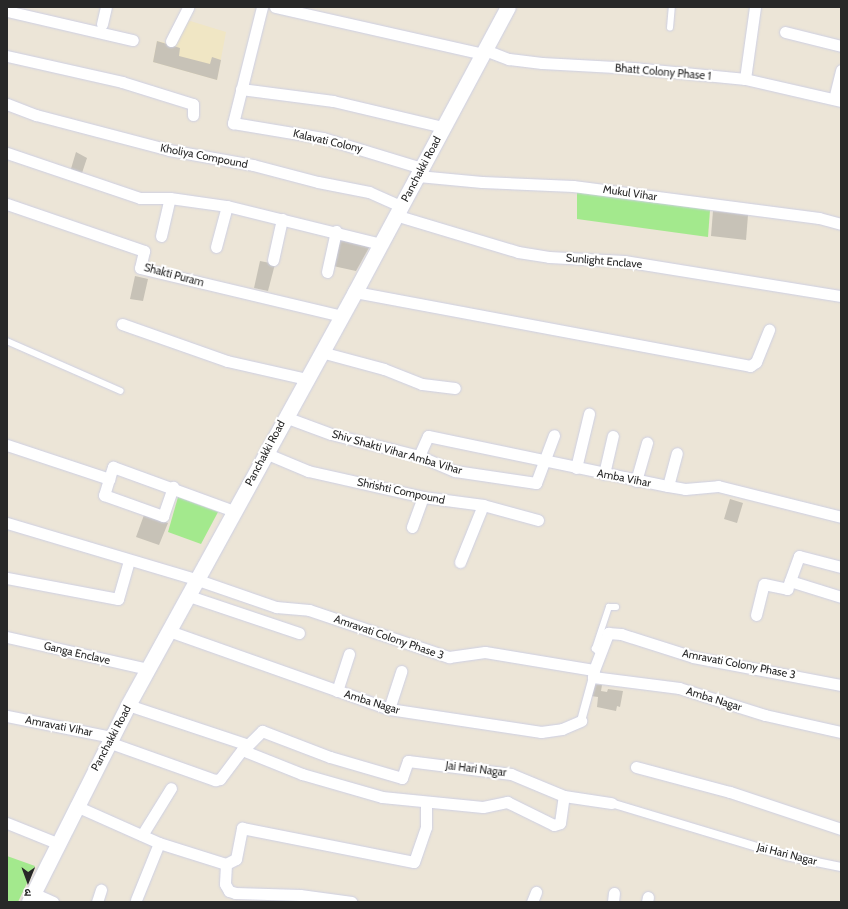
<!DOCTYPE html>
<html>
<head>
<meta charset="utf-8">
<style>
	body { margin:0 }
	#map { position:relative; width:848px; height:909px; overflow:hidden; background:#ece5d7; font-family:Cabin,"Noto Sans Devanagari",sans-serif }
	div>[style] { position:absolute }
	[style*='--x'] { left:calc(var(--x)*1px); top:calc(var(--y)*1px); width:calc(var(--w)*1px); rotate:calc(var(--a)*1deg) }
	.education>* { inset:0; background:#f0e6c4 }
	.green>* { inset:0; background:#a3e98d }
	.building>* { inset:0; background:#c7c2b7 }
	.roads { filter:drop-shadow(0 0 1px #cdcfe3) drop-shadow(0 0 1px #cdcfe3) }
	.service>* { height:5.5px; margin:-2.75px; padding:0 2.75px; transform-origin:2.75px; border-radius:2.75px; background:#fff }
	.pedestrian>* { height:8px; margin:-4px; padding:0 4px; transform-origin:4px; border-radius:4px; background:#fff }
	.minor>* { height:11px; margin:-5.5px; padding:0 5.5px; transform-origin:5.5px; border-radius:5.5px; background:#fff }
	.secondary>* { height:15px; margin:-7.5px; padding:0 7.5px; transform-origin:7.5px; border-radius:7.5px; background:#fff }
	span { translate:-50% -50%; white-space:nowrap; text-align:center; line-height:1.15; -webkit-text-stroke:4px #fff; paint-order:stroke }
	.street-label { font-size:11px; color:#282828 }
	.frame { position:absolute; inset:0; border:8px solid #282828; pointer-events:none }
	.north { position:absolute; left:8px; top:861px; width:40px; height:40px; -webkit-text-stroke:3px #fff; paint-order:stroke; rotate:181deg; font-size:11px; font-weight:700; line-height:16px; text-align:center; color:#282828 }
	.north::after { content:''; display:block; margin:auto; width:14px; height:18px; background:#282828; clip-path:polygon(50% 0,100% 100%,50% 72%,0 100%) }
</style>
</head>
<body>
<div id="map">
	<div class="education">
		<i style="clip-path:polygon(187px 20px,226px 32px,217px 80px,153px 62px,157px 41px,173px 44px,179px 38px)"></i>
	</div>
	<div class="green">
		<i style="clip-path:polygon(577px 190px,710px 210px,708px 237px,577px 219px)"></i>
		<i style="clip-path:polygon(178px 497px,218px 512px,201px 544px,168px 532px)"></i>
		<i style="clip-path:polygon(7px 856px,35px 866px,18px 902px,7px 902px)"></i>
	</div>
	<div class="building">
		<i style="clip-path:polygon(157px 41px,180px 48px,179px 56px,210px 64px,212px 57px,221px 60px,217px 80px,153px 62px)"></i>
		<i style="clip-path:polygon(76px 152px,87px 158px,81px 176px,70px 172px)"></i>
		<i style="clip-path:polygon(713px 211px,748px 215px,746px 240px,711px 236px)"></i>
		<i style="clip-path:polygon(340px 237px,370px 246px,356px 271px,333px 266px)"></i>
		<i style="clip-path:polygon(260px 261px,275px 264px,268px 291px,254px 288px)"></i>
		<i style="clip-path:polygon(135px 276px,148px 279px,143px 301px,130px 299px)"></i>
		<i style="clip-path:polygon(730px 499px,743px 503px,737px 523px,724px 519px)"></i>
		<i style="clip-path:polygon(144px 515px,168px 523px,159px 545px,136px 537px)"></i>
		<i style="clip-path:polygon(593px 684px,602px 685px,601px 691px,607px 692px,608px 689px,623px 691px,620px 707px,617px 706px,616px 711px,597px 707px,598px 697px,591px 696px)"></i>
	</div>
	<div class="roads">
		<div class="service">
			<i style="--x:670;--y:28;--w:21;--a:-85"></i>
			<i style="--x:7;--y:341;--w:124;--a:23.7"></i>
			<i style="--x:600;--y:654;--w:7;--a:-135"></i>
			<i style="--x:595;--y:649;--w:44;--a:-71.6"></i>
			<i style="--x:609;--y:607;--w:7;--a:0"></i>
		</div>
		<div class="pedestrian">
			<i style="--x:581;--y:721;--w:46;--a:-74.7"></i>
			<i style="--x:611;--y:803;--w:184;--a:16.8"></i>
			<i style="--x:787;--y:856;--w:55;--a:11.5"></i>
		</div>
		<div class="minor">
			<i style="--x:262;--y:7;--w:120;--a:104"></i>
			<i style="--x:233;--y:123;--w:91;--a:9.5"></i>
			<i style="--x:323;--y:138;--w:103;--a:16.9"></i>
			<i style="--x:275;--y:7;--w:213;--a:12.7"></i>
			<i style="--x:7;--y:11;--w:129;--a:13"></i>
			<i style="--x:102;--y:24;--w:17;--a:-77"></i>
			<i style="--x:785;--y:32;--w:58;--a:14"></i>
			<i style="--x:171;--y:41;--w:38;--a:-63"></i>
			<i style="--x:485;--y:50;--w:26;--a:21"></i>
			<i style="--x:509;--y:59;--w:33;--a:7"></i>
			<i style="--x:542;--y:63;--w:91;--a:3.1"></i>
			<i style="--x:633;--y:68;--w:113;--a:5.6"></i>
			<i style="--x:745;--y:79;--w:98;--a:12.9"></i>
			<i style="--x:7;--y:56;--w:118;--a:12.7"></i>
			<i style="--x:122;--y:82;--w:74;--a:17.2"></i>
			<i style="--x:193;--y:104;--w:11;--a:90"></i>
			<i style="--x:745;--y:79;--w:73;--a:-82.1"></i>
			<i style="--x:241;--y:89;--w:93;--a:7.4"></i>
			<i style="--x:333;--y:101;--w:113;--a:13.3"></i>
			<i style="--x:834;--y:99;--w:30;--a:-76"></i>
			<i style="--x:7;--y:104;--w:31;--a:21"></i>
			<i style="--x:36;--y:115;--w:138;--a:14.7"></i>
			<i style="--x:169;--y:150;--w:85;--a:10.1"></i>
			<i style="--x:253;--y:165;--w:67;--a:14.7"></i>
			<i style="--x:318;--y:182;--w:52;--a:11.1"></i>
			<i style="--x:369;--y:192;--w:35;--a:24"></i>
			<i style="--x:7;--y:153;--w:140;--a:18.7"></i>
			<i style="--x:140;--y:198;--w:30;--a:0"></i>
			<i style="--x:170;--y:198;--w:58;--a:8"></i>
			<i style="--x:227;--y:206;--w:158;--a:13.9"></i>
			<i style="--x:418;--y:176;--w:64;--a:5.4"></i>
			<i style="--x:482;--y:182;--w:91;--a:2.5"></i>
			<i style="--x:573;--y:186;--w:248;--a:7.4"></i>
			<i style="--x:819;--y:218;--w:23;--a:15"></i>
			<i style="--x:7;--y:204;--w:145;--a:18.9"></i>
			<i style="--x:144;--y:251;--w:17;--a:103"></i>
			<i style="--x:140;--y:268;--w:207;--a:13.4"></i>
			<i style="--x:395;--y:215;--w:128;--a:16.7"></i>
			<i style="--x:518;--y:252;--w:31;--a:9"></i>
			<i style="--x:549;--y:257;--w:75;--a:3.1"></i>
			<i style="--x:624;--y:261;--w:220;--a:9.2"></i>
			<i style="--x:161;--y:236;--w:39;--a:-77"></i>
			<i style="--x:216;--y:247;--w:42;--a:-75"></i>
			<i style="--x:273;--y:260;--w:42;--a:-77.6"></i>
			<i style="--x:327;--y:272;--w:42;--a:-77.6"></i>
			<i style="--x:355;--y:292;--w:402;--a:10.6"></i>
			<i style="--x:750;--y:366;--w:7;--a:-34"></i>
			<i style="--x:756;--y:362;--w:35;--a:-68"></i>
			<i style="--x:122;--y:324;--w:111;--a:19.4"></i>
			<i style="--x:227;--y:361;--w:81;--a:12.8"></i>
			<i style="--x:321;--y:352;--w:65;--a:15.1"></i>
			<i style="--x:384;--y:369;--w:41;--a:21.5"></i>
			<i style="--x:422;--y:384;--w:33;--a:7"></i>
			<i style="--x:285;--y:417;--w:49;--a:20.3"></i>
			<i style="--x:331;--y:434;--w:91;--a:14"></i>
			<i style="--x:419;--y:456;--w:39;--a:23"></i>
			<i style="--x:455;--y:471;--w:82;--a:8.4"></i>
			<i style="--x:536;--y:483;--w:51;--a:-69.4"></i>
			<i style="--x:7;--y:445;--w:108;--a:18.4"></i>
			<i style="--x:109;--y:479;--w:13;--a:-72"></i>
			<i style="--x:113;--y:467;--w:129;--a:20"></i>
			<i style="--x:265;--y:453;--w:47;--a:22.7"></i>
			<i style="--x:308;--y:471;--w:118;--a:12.7"></i>
			<i style="--x:423;--y:497;--w:61;--a:7.6"></i>
			<i style="--x:483;--y:505;--w:57;--a:15.3"></i>
			<i style="--x:419;--y:456;--w:22;--a:-66"></i>
			<i style="--x:428;--y:436;--w:245;--a:11.8"></i>
			<i style="--x:668;--y:486;--w:17;--a:10"></i>
			<i style="--x:685;--y:489;--w:33;--a:-5"></i>
			<i style="--x:718;--y:486;--w:127;--a:14.1"></i>
			<i style="--x:576;--y:468;--w:56;--a:-76.5"></i>
			<i style="--x:604;--y:474;--w:39;--a:-77"></i>
			<i style="--x:109;--y:479;--w:17;--a:107"></i>
			<i style="--x:104;--y:495;--w:63;--a:19.6"></i>
			<i style="--x:163;--y:516;--w:31;--a:-71"></i>
			<i style="--x:636;--y:481;--w:40;--a:-74"></i>
			<i style="--x:668;--y:486;--w:34;--a:-75"></i>
			<i style="--x:7;--y:523;--w:199;--a:16.6"></i>
			<i style="--x:198;--y:580;--w:83;--a:19.1"></i>
			<i style="--x:276;--y:607;--w:33;--a:5"></i>
			<i style="--x:309;--y:610;--w:148;--a:18.6"></i>
			<i style="--x:449;--y:657;--w:36;--a:-8"></i>
			<i style="--x:485;--y:652;--w:110;--a:9.4"></i>
			<i style="--x:594;--y:670;--w:40;--a:-69"></i>
			<i style="--x:608;--y:633;--w:13;--a:4"></i>
			<i style="--x:621;--y:634;--w:76;--a:17.7"></i>
			<i style="--x:693;--y:657;--w:151;--a:10.7"></i>
			<i style="--x:412;--y:527;--w:32;--a:-70"></i>
			<i style="--x:460;--y:562;--w:61;--a:-68"></i>
			<i style="--x:7;--y:578;--w:113;--a:10.7"></i>
			<i style="--x:118;--y:599;--w:40;--a:-74"></i>
			<i style="--x:790;--y:581;--w:53;--a:17.4"></i>
			<i style="--x:189;--y:596;--w:116;--a:18.6"></i>
			<i style="--x:756;--y:615;--w:32;--a:-76"></i>
			<i style="--x:764;--y:584;--w:24;--a:12"></i>
			<i style="--x:787;--y:589;--w:35;--a:-70"></i>
			<i style="--x:799;--y:556;--w:43;--a:14.7"></i>
			<i style="--x:169;--y:631;--w:233;--a:19.5"></i>
			<i style="--x:389;--y:709;--w:154;--a:8.6"></i>
			<i style="--x:541;--y:732;--w:21;--a:-8"></i>
			<i style="--x:562;--y:729;--w:21;--a:-23"></i>
			<i style="--x:7;--y:637;--w:145;--a:12.8"></i>
			<i style="--x:594;--y:670;--w:7;--a:98"></i>
			<i style="--x:593;--y:677;--w:87;--a:7.3"></i>
			<i style="--x:679;--y:688;--w:90;--a:17.4"></i>
			<i style="--x:765;--y:715;--w:78;--a:12.6"></i>
			<i style="--x:337;--y:691;--w:39;--a:-72"></i>
			<i style="--x:128;--y:705;--w:126;--a:18.4"></i>
			<i style="--x:248;--y:745;--w:20;--a:-45"></i>
			<i style="--x:262;--y:731;--w:73;--a:20.9"></i>
			<i style="--x:330;--y:757;--w:75;--a:16.3"></i>
			<i style="--x:402;--y:778;--w:18;--a:-71"></i>
			<i style="--x:408;--y:761;--w:104;--a:7.2"></i>
			<i style="--x:511;--y:774;--w:57;--a:22.5"></i>
			<i style="--x:564;--y:796;--w:48;--a:8.5"></i>
			<i style="--x:389;--y:709;--w:40;--a:-72"></i>
			<i style="--x:7;--y:716;--w:106;--a:11.4"></i>
			<i style="--x:108;--y:742;--w:114;--a:19.6"></i>
			<i style="--x:215;--y:780;--w:5;--a:-11"></i>
			<i style="--x:220;--y:779;--w:36;--a:-53"></i>
			<i style="--x:242;--y:750;--w:65;--a:21.8"></i>
			<i style="--x:302;--y:774;--w:83;--a:16"></i>
			<i style="--x:382;--y:797;--w:101;--a:5.7"></i>
			<i style="--x:483;--y:807;--w:25;--a:-12"></i>
			<i style="--x:507;--y:802;--w:52;--a:26.1"></i>
			<i style="--x:554;--y:825;--w:6;--a:-18"></i>
			<i style="--x:560;--y:823;--w:27;--a:-82"></i>
			<i style="--x:636;--y:767;--w:97;--a:14.9"></i>
			<i style="--x:730;--y:792;--w:117;--a:18.4"></i>
			<i style="--x:76;--y:806;--w:91;--a:24"></i>
			<i style="--x:159;--y:843;--w:70;--a:17.4"></i>
			<i style="--x:226;--y:864;--w:11;--a:-27"></i>
			<i style="--x:236;--y:859;--w:32;--a:-79"></i>
			<i style="--x:242;--y:828;--w:175;--a:11.2"></i>
			<i style="--x:414;--y:862;--w:37;--a:-71"></i>
			<i style="--x:426;--y:827;--w:24;--a:-90"></i>
			<i style="--x:7;--y:823;--w:54;--a:21.8"></i>
			<i style="--x:142;--y:835;--w:55;--a:-58.3"></i>
			<i style="--x:226;--y:864;--w:20;--a:93"></i>
			<i style="--x:225;--y:884;--w:8;--a:60"></i>
			<i style="--x:229;--y:891;--w:6;--a:18"></i>
			<i style="--x:235;--y:893;--w:65;--a:1.8"></i>
			<i style="--x:300;--y:895;--w:52;--a:7.7"></i>
			<i style="--x:33;--y:893;--w:22;--a:24"></i>
			<i style="--x:136;--y:900;--w:61;--a:-68"></i>
			<i style="--x:97;--y:902;--w:13;--a:-72"></i>
			<i style="--x:532;--y:902;--w:11;--a:-68"></i>
			<i style="--x:613;--y:902;--w:9;--a:-84"></i>
			<i style="--x:647;--y:902;--w:5;--a:-79"></i>
		</div>
		<div class="secondary">
			<i style="--x:29;--y:902;--w:220;--a:-63.3"></i>
			<i style="--x:128;--y:705;--w:471;--a:-61.2"></i>
			<i style="--x:355;--y:292;--w:323;--a:-61.8"></i>
		</div>
	</div>
	<div class="street-label">
		<span style="left:663px;top:72px;rotate:5deg">Bhatt Colony Phase 1</span>
		<span style="left:328px;top:141px;rotate:13deg">Kalavati Colony</span>
		<span style="left:204px;top:156px;rotate:11deg">Kholiya Compound</span>
		<span style="left:421px;top:169px;rotate:-62deg">Panchakki Road</span>
		<span style="left:630px;top:193px;rotate:8deg">Mukul Vihar</span>
		<span style="left:604px;top:261px;rotate:5deg">Sunlight Enclave</span>
		<span style="left:174px;top:275px;rotate:15deg">Shakti Puram</span>
		<span style="left:397px;top:452px;rotate:16deg">Shiv Shakti Vihar Amba Vihar</span>
		<span style="left:265px;top:453px;rotate:-62deg">Panchakki Road</span>
		<span style="left:624px;top:478px;rotate:11deg">Amba Vihar</span>
		<span style="left:401px;top:491px;rotate:12deg">Shrishti Compound</span>
		<span style="left:389px;top:637px;rotate:19deg">Amravati Colony Phase 3</span>
		<span style="left:77px;top:653px;rotate:13deg">Ganga Enclave</span>
		<span style="left:739px;top:664px;rotate:11deg">Amravati Colony Phase 3</span>
		<span style="left:714px;top:699px;rotate:17deg">Amba Nagar</span>
		<span style="left:372px;top:702px;rotate:17deg">Amba Nagar</span>
		<span style="left:59px;top:726px;rotate:11deg">Amravati Vihar</span>
		<span style="left:111px;top:738px;rotate:-62deg">Panchakki Road</span>
		<span style="left:476px;top:769px;rotate:7deg">Jai Hari Nagar</span>
		<span style="left:787px;top:854px;rotate:14deg">Jai Hari Nagar</span>
	</div>
	<div class="frame"></div>
	<div class="north">उ</div>
</div>
</body>
</html>
